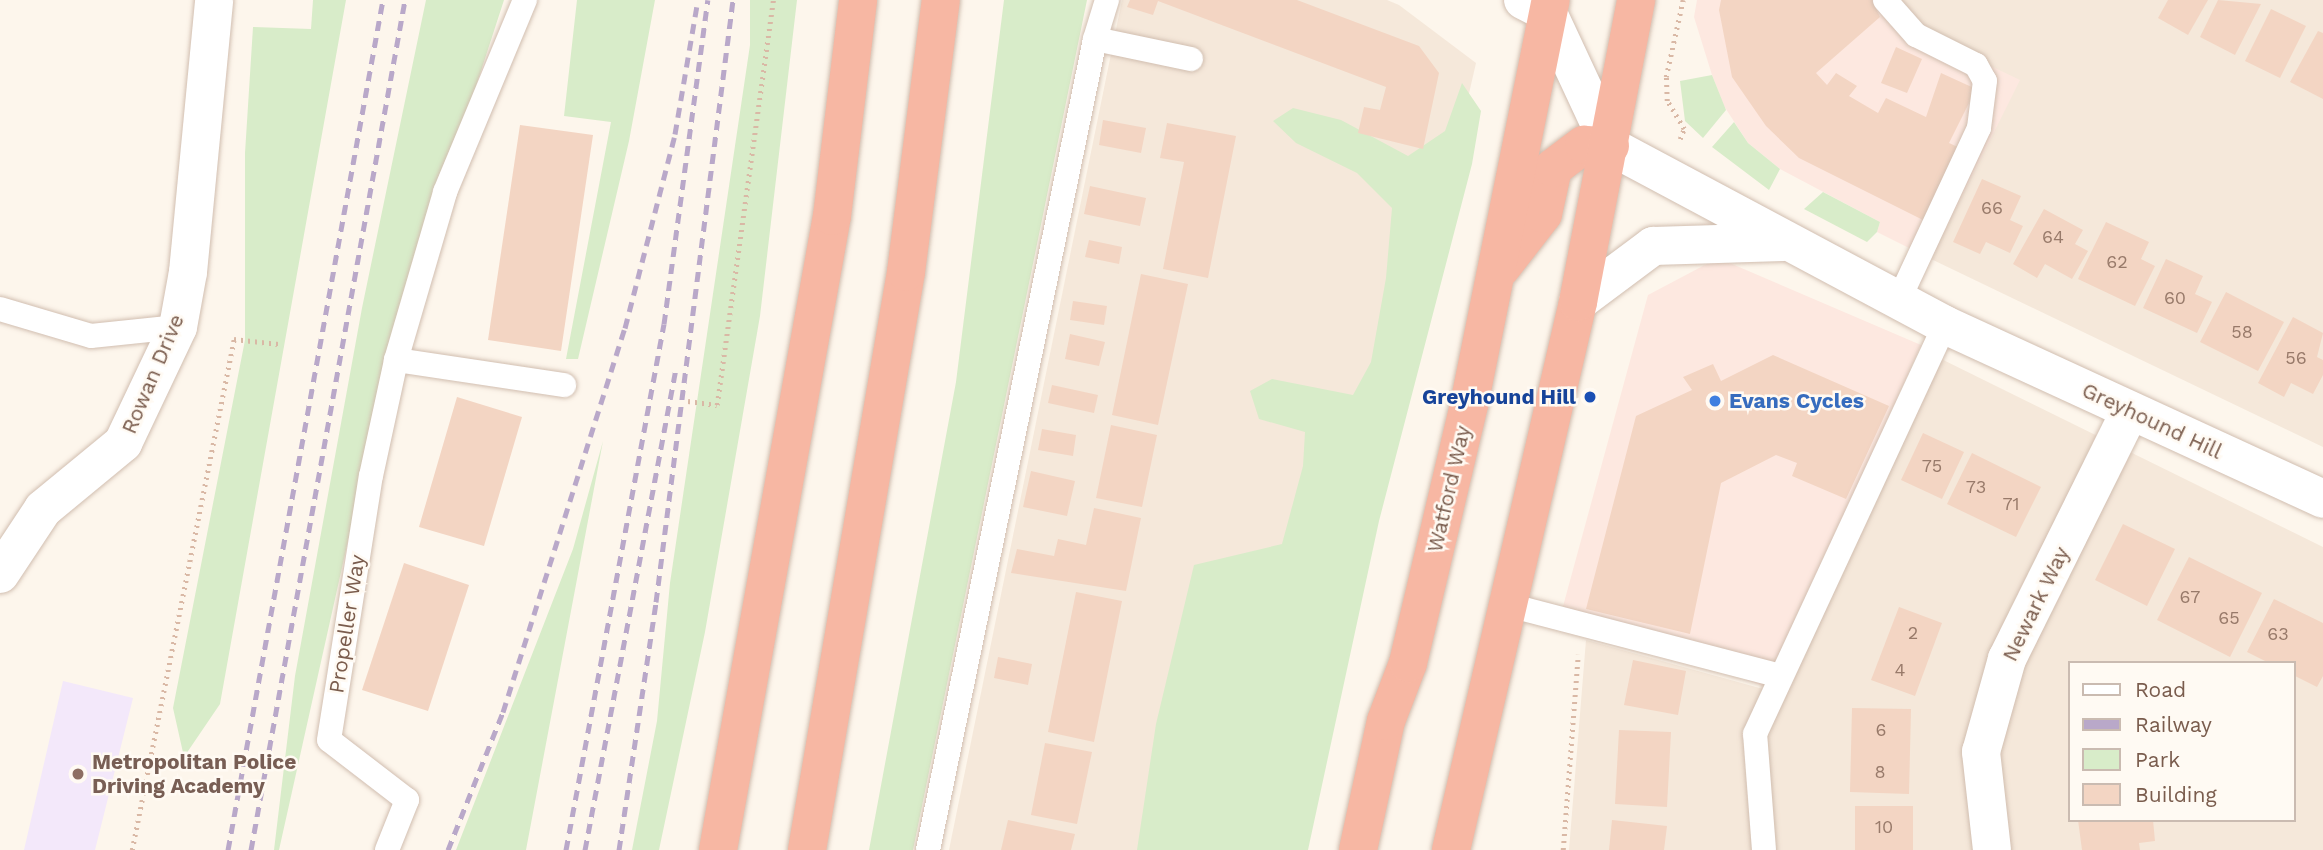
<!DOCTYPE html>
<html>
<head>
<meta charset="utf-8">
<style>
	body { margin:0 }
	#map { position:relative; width:2323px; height:850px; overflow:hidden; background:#fdf6ec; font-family:"Work Sans",sans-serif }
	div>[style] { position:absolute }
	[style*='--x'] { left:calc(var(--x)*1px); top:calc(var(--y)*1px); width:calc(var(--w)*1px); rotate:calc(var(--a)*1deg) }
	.residential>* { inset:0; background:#f5e8da }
	.commercial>* { inset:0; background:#fde8e0 }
	.education>* { inset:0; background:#f3e8fa }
	.green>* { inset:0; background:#d8ecc9 }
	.building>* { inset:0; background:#f3d5c3 }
	.path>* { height:4.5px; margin-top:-2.25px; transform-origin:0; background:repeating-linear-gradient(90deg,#d9b8a5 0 2px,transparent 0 7px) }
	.roads { filter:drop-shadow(0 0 2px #d1beb0) drop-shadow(0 0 2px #d1beb0) }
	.lane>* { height:24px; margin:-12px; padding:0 12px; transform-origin:12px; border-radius:12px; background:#fff }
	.street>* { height:38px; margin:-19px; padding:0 19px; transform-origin:19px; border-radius:19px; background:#fff }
	.secondary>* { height:38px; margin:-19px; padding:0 19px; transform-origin:19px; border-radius:19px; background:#fff }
	.highway>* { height:38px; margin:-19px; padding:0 19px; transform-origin:19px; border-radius:19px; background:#f7b7a3 }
	.rail>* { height:5px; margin-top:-2.5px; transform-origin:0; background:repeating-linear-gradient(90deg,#b9a8c9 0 10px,transparent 0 17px) }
	.dots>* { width:19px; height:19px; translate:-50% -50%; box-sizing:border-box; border:4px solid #fffaf3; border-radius:50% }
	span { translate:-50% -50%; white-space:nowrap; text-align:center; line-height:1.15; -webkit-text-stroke:5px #fffaf3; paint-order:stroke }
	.number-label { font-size:18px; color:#987a6a }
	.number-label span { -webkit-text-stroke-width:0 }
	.street-label { font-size:21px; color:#7a5c4d }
	.transit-label { font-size:21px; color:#164399; font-weight:700 }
	.right { translate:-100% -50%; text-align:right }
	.shop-label { font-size:21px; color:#366cbe; font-weight:700 }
	.left { translate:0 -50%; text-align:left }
	.education-label { font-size:21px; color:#785e54; font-weight:700 }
	.legend { position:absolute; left:2068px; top:661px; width:228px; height:161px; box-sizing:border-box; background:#fffaf3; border:2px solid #cabbb1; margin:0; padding:9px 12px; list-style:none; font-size:21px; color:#7a5c4d }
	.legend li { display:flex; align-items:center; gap:14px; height:35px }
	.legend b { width:35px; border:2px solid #cabbb1 }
</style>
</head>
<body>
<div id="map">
	<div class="residential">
		<i style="clip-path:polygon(1122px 0,1387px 0,1399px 5px,1476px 63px,1295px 850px,949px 850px)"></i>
		<i style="clip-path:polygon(1888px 0,2323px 0,2323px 447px,1931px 259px,1884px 15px)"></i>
		<i style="clip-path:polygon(evenodd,1923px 350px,2323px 547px,2323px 850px,1569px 850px,1586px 640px,1774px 692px,1923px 350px,2069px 663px,2293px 663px,2293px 820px,2069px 820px,2069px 663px)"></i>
	</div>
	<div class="commercial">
		<i style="clip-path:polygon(1697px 0,1888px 0,1885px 15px,2020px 80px,1931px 259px,1877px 232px,1880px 222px,1780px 169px,1748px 143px,1724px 106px,1712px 75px,1694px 17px)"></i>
		<i style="clip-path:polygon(1718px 258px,1921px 345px,1768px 688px,1562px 610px,1648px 295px)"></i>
	</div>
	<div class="education">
		<i style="clip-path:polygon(63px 681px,133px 698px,95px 850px,24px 850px)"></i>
	</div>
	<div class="green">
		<i style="clip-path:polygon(313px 0,346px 0,220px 704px,184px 757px,173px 708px,245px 340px,245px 153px,253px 27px,311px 29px)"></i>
		<i style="clip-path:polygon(426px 0,504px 0,391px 348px,279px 850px,274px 850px,295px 676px,362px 308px)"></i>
		<i style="clip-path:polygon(577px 0,655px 0,629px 141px,578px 359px,566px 359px,611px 122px,564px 116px)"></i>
		<i style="clip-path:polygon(750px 0,797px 0,760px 316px,705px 632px,659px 850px,632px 850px,657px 721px,670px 583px,750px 45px)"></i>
		<i style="clip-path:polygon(1004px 0,1087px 0,913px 850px,869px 850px,956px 382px)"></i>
		<i style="clip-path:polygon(1712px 75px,1726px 110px,1703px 138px,1685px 121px,1680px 81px)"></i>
		<i style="clip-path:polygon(1462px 83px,1481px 111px,1472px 164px,1379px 521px,1308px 850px,1137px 850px,1156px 724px,1194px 565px,1282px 544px,1303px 466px,1305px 432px,1259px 419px,1250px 391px,1272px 379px,1353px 395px,1371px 362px,1386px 278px,1392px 208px,1357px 173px,1296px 143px,1273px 121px,1293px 108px,1341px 120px,1408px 156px,1445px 131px)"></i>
		<i style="clip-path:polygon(1734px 122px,1748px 143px,1780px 169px,1769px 190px,1712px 147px)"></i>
		<i style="clip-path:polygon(1823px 192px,1880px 222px,1877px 232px,1867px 242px,1804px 209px)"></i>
		<i style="clip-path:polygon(603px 441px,526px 850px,456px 850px,573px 549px)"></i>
	</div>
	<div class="building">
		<i style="clip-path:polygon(1130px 0,1297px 0,1419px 46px,1439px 73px,1423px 149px,1358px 133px,1364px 107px,1380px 110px,1386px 87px,1158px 1px,1153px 15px,1127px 7px)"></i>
		<i style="clip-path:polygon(1721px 0,1872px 0,1880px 17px,1816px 73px,1827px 85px,1836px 73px,1857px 86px,1849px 96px,1878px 113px,1886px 98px,1926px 117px,1941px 73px,1976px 89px,1949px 143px,1960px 148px,1925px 221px,1799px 158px,1766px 126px,1732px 77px,1719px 10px)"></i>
		<i style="clip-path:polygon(2168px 0,2208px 0,2188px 35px,2158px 18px)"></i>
		<i style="clip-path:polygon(2218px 0,2261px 4px,2235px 55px,2200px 37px)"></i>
		<i style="clip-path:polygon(2271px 9px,2306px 26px,2280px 78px,2245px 61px)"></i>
		<i style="clip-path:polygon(2318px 31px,2323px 33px,2323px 99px,2290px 82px)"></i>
		<i style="clip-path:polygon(1896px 47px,1922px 59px,1907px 93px,1881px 83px)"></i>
		<i style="clip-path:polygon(1103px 120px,1146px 128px,1141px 153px,1099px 145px)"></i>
		<i style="clip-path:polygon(1167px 123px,1236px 136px,1208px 278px,1163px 269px,1184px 162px,1160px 158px)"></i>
		<i style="clip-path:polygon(520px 125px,593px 135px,561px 351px,488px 340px)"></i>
		<i style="clip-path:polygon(1982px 179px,2021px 196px,2010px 220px,2023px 226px,2010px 253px,1986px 242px,1980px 254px,1953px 242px)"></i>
		<i style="clip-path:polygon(1090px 186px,1146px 198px,1140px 226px,1084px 214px)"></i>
		<i style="clip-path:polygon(2044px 209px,2083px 230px,2075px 244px,2088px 251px,2072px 279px,2045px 264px,2037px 278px,2013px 264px)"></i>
		<i style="clip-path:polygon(2106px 222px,2149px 242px,2141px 259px,2155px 266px,2135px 306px,2078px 279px)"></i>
		<i style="clip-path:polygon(1089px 240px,1122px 247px,1119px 264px,1085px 257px)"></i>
		<i style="clip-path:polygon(2166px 259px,2203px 276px,2195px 294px,2212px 302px,2197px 333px,2143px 308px)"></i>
		<i style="clip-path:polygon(1141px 274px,1188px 284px,1158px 425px,1112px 415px)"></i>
		<i style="clip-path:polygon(2226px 292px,2284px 322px,2258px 371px,2200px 342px)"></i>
		<i style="clip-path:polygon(1073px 301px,1107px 306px,1104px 325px,1070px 320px)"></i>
		<i style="clip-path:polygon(2293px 317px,2323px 333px,2317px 357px,2323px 360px,2323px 375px,2313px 394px,2291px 383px,2284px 397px,2258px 383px)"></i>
		<i style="clip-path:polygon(1070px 334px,1105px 342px,1099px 366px,1065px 359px)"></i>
		<i style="clip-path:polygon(1773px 355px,1889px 406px,1846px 499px,1792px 476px,1797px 463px,1776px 455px,1721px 483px,1690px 634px,1586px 609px,1636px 416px,1692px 390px,1683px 377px,1713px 364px,1721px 381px)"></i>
		<i style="clip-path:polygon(1052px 385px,1098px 395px,1094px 413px,1048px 403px)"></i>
		<i style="clip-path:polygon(457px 397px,522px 417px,484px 546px,419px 527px)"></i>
		<i style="clip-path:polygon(1111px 425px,1157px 435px,1142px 507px,1096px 498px)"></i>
		<i style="clip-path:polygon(1042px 429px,1076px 435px,1073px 456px,1038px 450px)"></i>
		<i style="clip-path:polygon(1923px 433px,1964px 452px,1942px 499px,1901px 480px)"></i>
		<i style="clip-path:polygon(1972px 453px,2041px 487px,2016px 537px,1947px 504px)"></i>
		<i style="clip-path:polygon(1031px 471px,1075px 481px,1067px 516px,1023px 507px)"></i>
		<i style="clip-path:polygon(1094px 508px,1141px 518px,1126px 591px,1011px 573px,1017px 549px,1054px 556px,1058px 539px,1086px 545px)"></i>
		<i style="clip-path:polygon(2123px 524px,2175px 549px,2147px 606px,2095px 580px)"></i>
		<i style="clip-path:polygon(2189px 557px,2262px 593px,2230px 657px,2157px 620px)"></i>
		<i style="clip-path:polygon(404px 563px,469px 585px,428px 711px,362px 690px)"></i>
		<i style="clip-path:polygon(1076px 592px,1122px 601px,1094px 742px,1048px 732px)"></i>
		<i style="clip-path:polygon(2274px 599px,2323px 623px,2323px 676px,2317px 687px,2293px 675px,2293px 663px,2269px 663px,2247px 652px)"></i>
		<i style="clip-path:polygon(1899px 607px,1942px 623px,1915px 696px,1871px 680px)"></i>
		<i style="clip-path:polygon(998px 657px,1032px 664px,1028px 685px,994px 678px)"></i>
		<i style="clip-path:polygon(1633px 660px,1686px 671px,1678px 715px,1624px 705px)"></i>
		<i style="clip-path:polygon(1852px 708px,1911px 709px,1909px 794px,1850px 792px)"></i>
		<i style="clip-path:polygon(1619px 730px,1671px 732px,1667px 807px,1615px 804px)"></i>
		<i style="clip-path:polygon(1045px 743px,1092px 752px,1077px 824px,1031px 815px)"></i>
		<i style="clip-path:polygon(1855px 806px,1913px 806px,1913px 850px,1855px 850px)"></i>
		<i style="clip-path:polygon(1008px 820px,1075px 834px,1071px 850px,1001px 850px)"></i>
		<i style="clip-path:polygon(1612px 820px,1667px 826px,1664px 850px,1609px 850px)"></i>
		<i style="clip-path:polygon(2078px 820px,2153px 820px,2155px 841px,2139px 843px,2140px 850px,2082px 850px)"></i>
	</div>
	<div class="path">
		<i style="--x:1680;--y:139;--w:11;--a:-68"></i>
		<i style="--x:1684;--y:129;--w:33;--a:-121"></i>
		<i style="--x:1667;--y:101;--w:24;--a:-92"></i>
		<i style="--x:1666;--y:77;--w:79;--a:-77.6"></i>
		<i style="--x:688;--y:401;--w:29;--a:8"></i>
		<i style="--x:717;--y:405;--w:409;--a:-82.1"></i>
		<i style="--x:132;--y:850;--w:521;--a:-78.71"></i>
		<i style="--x:234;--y:339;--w:45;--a:6.3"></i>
		<i style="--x:1563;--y:850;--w:196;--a:-85.6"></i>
	</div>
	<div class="roads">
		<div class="lane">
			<i style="--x:1885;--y:0;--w:47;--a:48.5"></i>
			<i style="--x:1916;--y:35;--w:67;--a:26.6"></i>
			<i style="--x:1976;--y:65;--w:18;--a:61"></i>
			<i style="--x:1985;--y:81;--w:47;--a:97.3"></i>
			<i style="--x:1979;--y:128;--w:192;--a:115"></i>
			<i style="--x:1095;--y:39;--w:98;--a:11.8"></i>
			<i style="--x:0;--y:309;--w:95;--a:16.5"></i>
			<i style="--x:91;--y:336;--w:87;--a:-5.9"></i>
			<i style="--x:396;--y:360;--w:170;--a:8.5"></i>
			<i style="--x:1508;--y:605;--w:282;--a:14.6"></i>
			<i style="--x:387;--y:850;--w:54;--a:-68.2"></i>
			<i style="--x:407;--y:800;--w:98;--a:-142.4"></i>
			<i style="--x:329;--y:740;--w:267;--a:-81"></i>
			<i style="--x:371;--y:476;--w:119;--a:-77.8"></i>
			<i style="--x:396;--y:360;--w:175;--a:-73.7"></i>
			<i style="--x:445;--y:192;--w:208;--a:-67.4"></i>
			<i style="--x:928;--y:850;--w:828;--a:-78.36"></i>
			<i style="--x:1095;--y:39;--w:41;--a:-72.9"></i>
			<i style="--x:1764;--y:850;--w:116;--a:-94.4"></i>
			<i style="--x:1755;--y:734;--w:451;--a:-65.1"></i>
		</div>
		<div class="street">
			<i style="--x:0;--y:574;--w:78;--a:-56.5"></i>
			<i style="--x:43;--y:509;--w:104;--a:-39.5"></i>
			<i style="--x:123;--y:443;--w:128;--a:-64.6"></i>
			<i style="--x:178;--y:327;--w:56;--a:-79.7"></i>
			<i style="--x:188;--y:272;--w:273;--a:-84.5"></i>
			<i style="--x:1992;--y:850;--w:99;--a:-96.4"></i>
			<i style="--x:1981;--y:752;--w:97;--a:-74.4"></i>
			<i style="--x:2007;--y:659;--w:277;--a:-63.6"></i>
		</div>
		<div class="secondary">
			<i style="--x:1523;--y:0;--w:28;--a:27"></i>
			<i style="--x:1548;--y:13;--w:147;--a:65"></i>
			<i style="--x:1610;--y:146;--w:380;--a:28.1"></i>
			<i style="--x:1945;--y:325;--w:416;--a:24.7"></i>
			<i style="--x:1578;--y:302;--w:94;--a:-36.7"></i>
			<i style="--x:1653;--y:246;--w:130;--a:-1.8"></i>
		</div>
		<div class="highway">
			<i style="--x:1501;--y:268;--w:68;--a:-52.1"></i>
			<i style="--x:1543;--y:214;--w:47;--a:-77.7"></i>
			<i style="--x:1553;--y:168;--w:39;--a:-37"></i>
			<i style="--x:1584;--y:145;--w:26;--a:2"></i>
			<i style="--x:718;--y:850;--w:644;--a:-79.81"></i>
			<i style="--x:832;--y:216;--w:218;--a:-83.1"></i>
			<i style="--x:807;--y:850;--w:586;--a:-80.28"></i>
			<i style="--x:906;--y:272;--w:274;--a:-82.7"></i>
			<i style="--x:1358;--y:850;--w:132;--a:-77.8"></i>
			<i style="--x:1386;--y:721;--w:62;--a:-69.2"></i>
			<i style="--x:1408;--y:663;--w:265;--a:-76.7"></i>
			<i style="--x:1469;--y:405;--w:413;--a:-78.6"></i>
			<i style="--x:1451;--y:850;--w:563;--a:-76.95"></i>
			<i style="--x:1578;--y:302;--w:308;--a:-79.1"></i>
		</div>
	</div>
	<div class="rail">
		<i style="--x:228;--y:850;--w:864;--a:-79.67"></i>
		<i style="--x:251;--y:850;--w:864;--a:-79.73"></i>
		<i style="--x:448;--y:850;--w:149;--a:-68.3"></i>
		<i style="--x:503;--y:712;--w:403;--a:-72.4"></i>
		<i style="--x:625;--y:328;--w:200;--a:-75.5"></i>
		<i style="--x:675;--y:134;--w:136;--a:-80.3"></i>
		<i style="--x:566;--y:850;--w:535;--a:-79.45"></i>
		<i style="--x:664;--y:324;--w:327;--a:-82.3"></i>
		<i style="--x:585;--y:850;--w:489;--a:-79.3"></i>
		<i style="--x:619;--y:850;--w:251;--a:-81.5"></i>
		<i style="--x:656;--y:602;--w:607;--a:-82.71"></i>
	</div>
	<div class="dots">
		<i style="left:1590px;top:397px;background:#1a4fb4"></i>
		<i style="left:1715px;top:401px;background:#3f7fe0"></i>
		<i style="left:78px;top:774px;background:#8d6e63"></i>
	</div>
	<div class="number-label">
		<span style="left:1992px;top:208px">66</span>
		<span style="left:2053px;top:237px">64</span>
		<span style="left:2117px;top:262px">62</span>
		<span style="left:2175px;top:298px">60</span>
		<span style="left:2242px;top:332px">58</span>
		<span style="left:2296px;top:358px">56</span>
		<span style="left:1932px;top:466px">75</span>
		<span style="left:1976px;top:487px">73</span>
		<span style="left:2011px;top:504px">71</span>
		<span style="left:2190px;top:597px">67</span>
		<span style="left:2229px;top:618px">65</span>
		<span style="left:1913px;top:633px">2</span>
		<span style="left:2278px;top:634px">63</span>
		<span style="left:1900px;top:670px">4</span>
		<span style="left:1881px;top:730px">6</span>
		<span style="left:1880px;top:772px">8</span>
		<span style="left:1884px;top:827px">10</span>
	</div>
	<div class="street-label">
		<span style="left:153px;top:374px;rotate:-67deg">Rowan Drive</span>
		<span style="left:2152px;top:421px;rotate:25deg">Greyhound Hill</span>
		<span style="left:1449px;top:489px;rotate:-77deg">Watford Way</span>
		<span style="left:2036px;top:604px;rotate:-64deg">Newark Way</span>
		<span style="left:347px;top:624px;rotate:-81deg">Propeller Way</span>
	</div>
	<div class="transit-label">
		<span class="right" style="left:1576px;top:397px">Greyhound Hill</span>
	</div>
	<div class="shop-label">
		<span class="left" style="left:1729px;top:401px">Evans Cycles</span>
	</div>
	<div class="education-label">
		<span class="left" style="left:92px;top:774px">Metropolitan Police<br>Driving Academy</span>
	</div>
	<ul class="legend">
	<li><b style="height:9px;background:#fff"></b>Road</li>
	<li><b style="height:9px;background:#b9a8c9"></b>Railway</li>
	<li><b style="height:19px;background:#d8ecc9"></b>Park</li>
	<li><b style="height:19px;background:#f3d5c3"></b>Building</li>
	</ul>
</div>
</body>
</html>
